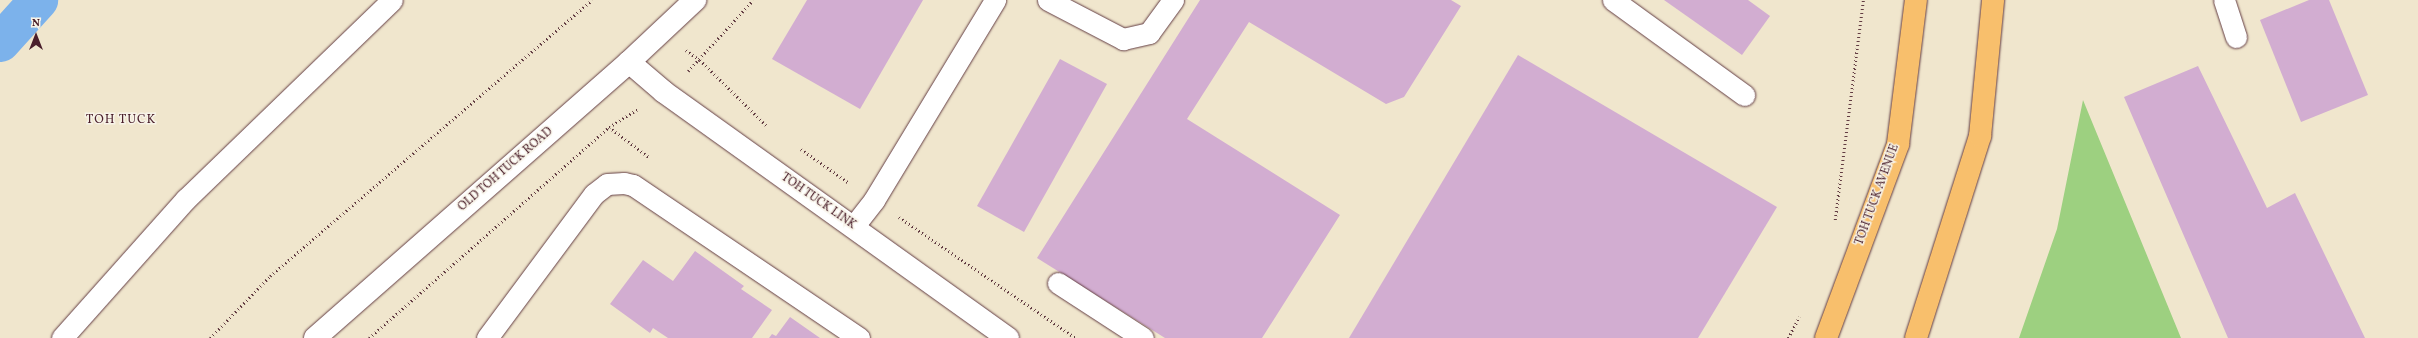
<!DOCTYPE html>
<html>
<head>
<meta charset="utf-8">
<style>
	body { margin:0 }
	#map { position:relative; width:2418px; height:338px; overflow:hidden; background:#f0e6cd; font-family:Vollkorn,serif }
	div>[style] { position:absolute }
	[style*='--x'] { left:calc(var(--x)*1px); top:calc(var(--y)*1px); width:calc(var(--w)*1px); rotate:calc(var(--a)*1deg) }
	.green>* { inset:0; background:#9dd080 }
	.canal>* { height:39px; margin:-19.5px; padding:0 19.5px; transform-origin:19.5px; border-radius:19.5px; background:#7cb2eb }
	.building>* { inset:0; background:#d2add1 }
	.path>* { height:2.5px; margin-top:-1.25px; transform-origin:0; background:repeating-linear-gradient(90deg,#633d43 0 1px,transparent 0 4px) }
	.roads { filter:drop-shadow(0 0 1px #633d43) drop-shadow(0 0 1px #633d43) }
	.service>* { height:21px; margin:-10.5px; padding:0 10.5px; transform-origin:10.5px; border-radius:10.5px; background:#fff }
	.tertiary>* { height:22px; margin:-11px; padding:0 11px; transform-origin:11px; border-radius:11px; background:#fff }
	.primary>* { height:22px; margin:-11px; padding:0 11px; transform-origin:11px; border-radius:11px; background:#f8bf6c }
	span { translate:-50% -50%; white-space:nowrap; text-align:center; line-height:1.15; -webkit-text-stroke:3px #f7f3e8; paint-order:stroke }
	.street-label { font-size:12px; color:#4a1f2b }
	.neighbourhood-label { font-size:13px; color:#4a1f2b; letter-spacing:1px }
	.north { position:absolute; left:16px; top:16px; width:40px; height:40px; -webkit-text-stroke:3px #f7f3e8; paint-order:stroke; rotate:0deg; font-size:11px; font-weight:700; line-height:16px; text-align:center; color:#4a1f2b }
	.north::after { content:''; display:block; margin:auto; width:14px; height:18px; background:#4a1f2b; clip-path:polygon(50% 0,100% 100%,50% 72%,0 100%) }
</style>
</head>
<body>
<div id="map">
	<div class="green">
		<i style="clip-path:polygon(2083px 100px,2181px 338px,2019px 338px,2057px 229px)"></i>
	</div>
	<div class="canal">
		<i style="--x:0;--y:42;--w:57;--a:-47.9"></i>
	</div>
	<div class="building">
		<i style="clip-path:polygon(807px 0,923px 0,860px 109px,772px 59px)"></i>
		<i style="clip-path:polygon(1200px 0,1451px 0,1461px 6px,1404px 97px,1386px 104px,1249px 22px,1187px 119px,1340px 215px,1262px 338px,1165px 338px,1037px 258px)"></i>
		<i style="clip-path:polygon(1664px 0,1748px 0,1770px 16px,1742px 55px)"></i>
		<i style="clip-path:polygon(2309px 0,2329px 0,2368px 95px,2301px 122px,2260px 20px)"></i>
		<i style="clip-path:polygon(1518px 55px,1777px 207px,1698px 338px,1349px 338px)"></i>
		<i style="clip-path:polygon(1060px 59px,1107px 84px,1024px 232px,977px 206px)"></i>
		<i style="clip-path:polygon(2198px 66px,2267px 208px,2295px 193px,2365px 338px,2228px 338px,2124px 97px)"></i>
		<i style="clip-path:polygon(695px 251px,744px 286px,741px 289px,772px 310px,752px 338px,668px 338px,653px 328px,650px 333px,610px 304px,643px 260px,673px 281px)"></i>
		<i style="clip-path:polygon(790px 317px,820px 338px,769px 338px,772px 334px,776px 336px)"></i>
	</div>
	<div class="path">
		<i style="--x:686;--y:50;--w:17;--a:36"></i>
		<i style="--x:700;--y:60;--w:94;--a:44.6"></i>
		<i style="--x:688;--y:71;--w:96;--a:-47.5"></i>
		<i style="--x:609;--y:127;--w:50;--a:36.9"></i>
		<i style="--x:801;--y:149;--w:59;--a:35.3"></i>
		<i style="--x:899;--y:217;--w:214;--a:34.4"></i>
		<i style="--x:1835;--y:220;--w:222;--a:-82.7"></i>
		<i style="--x:210;--y:338;--w:86;--a:-45.9"></i>
		<i style="--x:270;--y:276;--w:424;--a:-40.6"></i>
		<i style="--x:369;--y:338;--w:320;--a:-41.3"></i>
		<i style="--x:609;--y:127;--w:34;--a:-32"></i>
		<i style="--x:1788;--y:338;--w:24;--a:-62"></i>
	</div>
	<div class="roads">
		<div class="service">
			<i style="--x:1048;--y:0;--w:85;--a:27.5"></i>
			<i style="--x:1123;--y:39;--w:27;--a:-13"></i>
			<i style="--x:1149;--y:33;--w:41;--a:-54"></i>
			<i style="--x:1613;--y:0;--w:162;--a:35.9"></i>
			<i style="--x:2224;--y:0;--w:39;--a:72"></i>
			<i style="--x:853;--y:227;--w:34;--a:-52"></i>
			<i style="--x:874;--y:200;--w:234;--a:-58.8"></i>
			<i style="--x:1058;--y:283;--w:101;--a:32.9"></i>
			<i style="--x:62;--y:338;--w:186;--a:-48.3"></i>
			<i style="--x:186;--y:199;--w:286;--a:-44"></i>
			<i style="--x:487;--y:338;--w:179;--a:-53.4"></i>
			<i style="--x:594;--y:194;--w:16;--a:-38"></i>
			<i style="--x:607;--y:184;--w:17;--a:-3"></i>
			<i style="--x:624;--y:183;--w:9;--a:13"></i>
			<i style="--x:633;--y:185;--w:273;--a:34.1"></i>
		</div>
		<div class="tertiary">
			<i style="--x:629;--y:62;--w:46;--a:40.6"></i>
			<i style="--x:664;--y:92;--w:423;--a:35.6"></i>
			<i style="--x:315;--y:338;--w:418;--a:-41.3"></i>
			<i style="--x:629;--y:62;--w:91;--a:-43.2"></i>
		</div>
		<div class="primary">
			<i style="--x:1826;--y:338;--w:207;--a:-69.6"></i>
			<i style="--x:1898;--y:144;--w:145;--a:-82.9"></i>
			<i style="--x:1916;--y:338;--w:212;--a:-72.4"></i>
			<i style="--x:1980;--y:136;--w:137;--a:-84.5"></i>
		</div>
	</div>
	<div class="street-label">
		<span style="left:506px;top:170px;rotate:-41deg">OLD TOH TUCK ROAD</span>
		<span style="left:1878px;top:195px;rotate:-70deg">TOH TUCK AVENUE</span>
		<span style="left:818px;top:202px;rotate:35deg">TOH TUCK LINK</span>
	</div>
	<div class="neighbourhood-label">
		<span style="left:121px;top:120px">TOH TUCK</span>
	</div>
	<div class="north">N</div>
</div>
</body>
</html>
